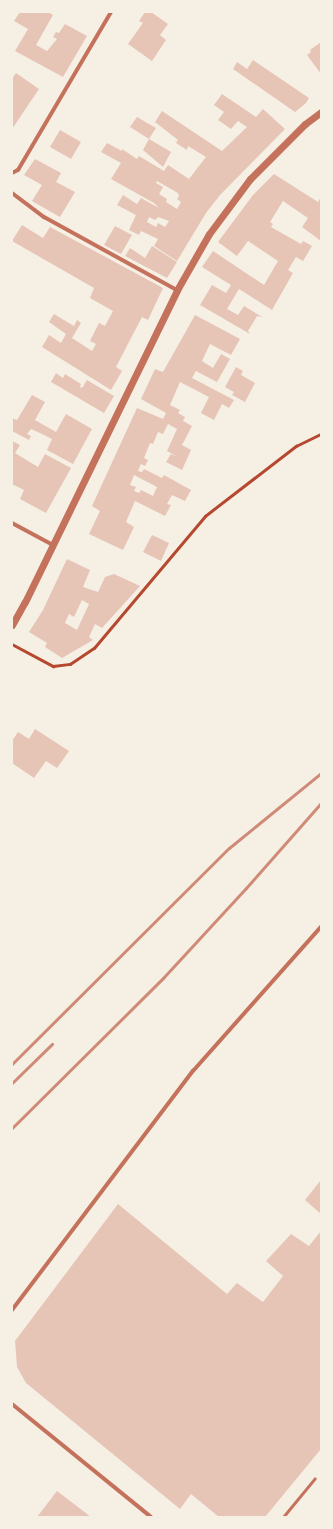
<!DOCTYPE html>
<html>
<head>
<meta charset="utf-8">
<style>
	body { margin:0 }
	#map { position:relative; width:333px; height:1529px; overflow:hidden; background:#f6efe4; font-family:"PT Serif",serif }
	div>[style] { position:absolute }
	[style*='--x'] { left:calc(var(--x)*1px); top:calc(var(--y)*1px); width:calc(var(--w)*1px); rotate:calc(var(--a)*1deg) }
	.building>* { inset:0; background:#e6c5b7 }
	.path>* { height:2.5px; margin:-1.25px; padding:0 1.25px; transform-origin:1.25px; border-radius:1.25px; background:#b5482f }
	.service>* { height:3px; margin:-1.5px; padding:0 1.5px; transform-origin:1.5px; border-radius:1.5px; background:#c5725c }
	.minor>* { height:4px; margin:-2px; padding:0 2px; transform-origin:2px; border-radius:2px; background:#c5725c }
	.tertiary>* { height:7px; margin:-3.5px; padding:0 3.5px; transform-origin:3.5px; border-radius:3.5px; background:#c5725c }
	.rail>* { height:3px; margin:-1.5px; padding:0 1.5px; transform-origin:1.5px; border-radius:1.5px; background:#cf8b77 }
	span { translate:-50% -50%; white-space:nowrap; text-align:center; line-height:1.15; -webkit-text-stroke:3.5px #f6efe4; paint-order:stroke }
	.frame { position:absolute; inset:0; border:13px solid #f6efe4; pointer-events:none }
</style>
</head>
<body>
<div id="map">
	<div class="building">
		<i style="clip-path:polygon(20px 12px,48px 12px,53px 15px,36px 45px,47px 51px,57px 39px,53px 37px,56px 32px,59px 33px,65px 24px,87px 36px,63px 77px,15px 51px,28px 29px,14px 21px)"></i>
		<i style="clip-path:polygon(145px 12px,151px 12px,168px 24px,160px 35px,166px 40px,152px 61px,128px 44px,143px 23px,139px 21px)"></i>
		<i style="clip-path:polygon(321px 42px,321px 74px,307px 55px,311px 52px,310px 50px)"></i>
		<i style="clip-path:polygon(253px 60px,309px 98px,306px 103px,295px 112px,233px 69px,237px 62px,247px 69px)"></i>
		<i style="clip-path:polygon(16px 73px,39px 89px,12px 129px,12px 79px)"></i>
		<i style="clip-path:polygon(evenodd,222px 94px,256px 117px,263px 109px,285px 129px,220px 195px,206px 213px,177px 261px,154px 246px,158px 239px,141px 231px,139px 235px,129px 230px,136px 215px,117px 205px,123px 195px,137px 204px,141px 198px,159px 208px,154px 203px,111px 179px,121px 163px,101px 152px,107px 143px,122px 151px,122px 149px,137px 159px,139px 156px,164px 171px,168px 165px,189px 179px,206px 157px,188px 146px,187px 150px,176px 143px,178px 140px,155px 122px,162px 111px,222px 151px,247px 127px,238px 121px,231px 129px,218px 120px,224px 112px,214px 105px,222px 94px,157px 181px,178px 193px,179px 196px,177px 199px,181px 202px,177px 209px,166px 202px,167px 199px,159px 194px,163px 187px,156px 183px,157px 181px,222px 94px,149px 217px,155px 220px,158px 217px,169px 221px,165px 227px,158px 223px,156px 227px,147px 222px,149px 217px)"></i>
		<i style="clip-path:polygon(137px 117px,156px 128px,149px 139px,130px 127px)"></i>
		<i style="clip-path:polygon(60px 130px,81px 142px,71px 159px,50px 147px)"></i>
		<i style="clip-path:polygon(149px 139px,171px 152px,163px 167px,143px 150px)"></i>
		<i style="clip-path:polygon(35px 159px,61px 173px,56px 182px,75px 192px,60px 217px,32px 201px,42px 185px,24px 175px)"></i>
		<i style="clip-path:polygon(274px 174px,318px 202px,321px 197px,321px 241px,302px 227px,308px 218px,283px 201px,270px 222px,273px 224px,271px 227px,301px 244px,303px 241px,312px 246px,303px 261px,296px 257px,288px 270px,293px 273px,272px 310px,239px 289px,227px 309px,238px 315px,244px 306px,262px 317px,257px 316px,248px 331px,250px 334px,200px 305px,212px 285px,226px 293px,231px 285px,202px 267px,213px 251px,264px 285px,278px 261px,248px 241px,237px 256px,218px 242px,253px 195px)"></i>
		<i style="clip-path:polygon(22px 225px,43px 238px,50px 227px,163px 288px,148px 320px,142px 317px,116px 367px,122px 371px,111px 390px,42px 347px,49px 335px,61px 343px,66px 334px,49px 322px,54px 314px,74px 326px,77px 320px,81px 323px,72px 338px,92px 351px,96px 344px,90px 341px,99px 323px,105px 326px,113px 311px,90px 298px,94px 288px,12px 241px)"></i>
		<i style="clip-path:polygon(115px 226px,132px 235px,121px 254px,104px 245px)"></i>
		<i style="clip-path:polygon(152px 246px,177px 262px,167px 278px,125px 256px,130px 248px,145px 258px)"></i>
		<i style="clip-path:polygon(evenodd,195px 315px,240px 339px,231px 355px,210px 344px,202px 361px,213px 368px,221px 354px,230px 359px,217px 382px,196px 371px,192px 378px,234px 400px,229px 408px,222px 404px,214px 420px,201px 413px,209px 397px,180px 382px,170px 405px,180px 410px,178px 413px,185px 417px,183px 421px,192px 426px,182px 445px,191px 450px,182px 470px,166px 462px,171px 454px,178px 457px,167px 451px,177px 429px,168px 424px,163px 434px,158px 432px,153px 444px,150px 443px,144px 458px,148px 460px,145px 466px,141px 464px,138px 471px,142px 472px,144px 469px,162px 478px,164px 475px,191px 490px,185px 501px,172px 495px,167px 504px,171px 505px,165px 516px,135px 501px,126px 522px,134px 527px,123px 550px,89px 534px,100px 511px,92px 506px,137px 408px,163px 419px,166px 413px,141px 399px,155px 369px,163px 372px,195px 315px,134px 475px,157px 487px,153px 496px,141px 490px,139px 493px,134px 491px,136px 487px,130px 485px,134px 475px)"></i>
		<i style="clip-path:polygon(236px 367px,243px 371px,241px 375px,255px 383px,245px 402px,232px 395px,234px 392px,225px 387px)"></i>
		<i style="clip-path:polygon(56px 373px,63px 378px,65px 374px,81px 384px,80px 387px,82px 388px,87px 380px,114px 396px,104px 413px,51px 382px)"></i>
		<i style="clip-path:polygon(32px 395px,45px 402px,35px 420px,56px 432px,66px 414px,92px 429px,73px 464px,47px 450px,52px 439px,42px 434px,31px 429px,27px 434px,31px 436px,29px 440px,12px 431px,12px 418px,17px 420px)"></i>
		<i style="clip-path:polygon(12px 441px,20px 445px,15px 453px,38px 467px,45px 454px,71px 468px,46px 513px,20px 499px,24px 490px,12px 484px)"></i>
		<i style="clip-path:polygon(152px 535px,169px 543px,161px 561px,143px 552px)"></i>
		<i style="clip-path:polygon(evenodd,67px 559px,90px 570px,83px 587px,98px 592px,105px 577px,114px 574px,140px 586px,102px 628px,95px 624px,89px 637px,93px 640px,62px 658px,45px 647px,47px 643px,29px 632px,43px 610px,67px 559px,82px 600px,89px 604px,77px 630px,65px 623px,69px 614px,74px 617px,82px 600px)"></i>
		<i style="clip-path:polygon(35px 729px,69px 751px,57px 768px,46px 761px,34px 778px,12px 763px,12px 741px,18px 732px,29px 739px)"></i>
		<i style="clip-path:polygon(321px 1180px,321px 1214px,305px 1200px)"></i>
		<i style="clip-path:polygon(118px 1204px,227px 1294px,237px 1283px,263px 1302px,283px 1276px,266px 1261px,291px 1234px,309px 1246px,321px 1231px,321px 1449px,265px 1517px,219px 1517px,191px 1494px,180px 1509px,26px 1383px,17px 1367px,15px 1341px)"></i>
		<i style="clip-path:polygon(57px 1491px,91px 1517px,37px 1517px)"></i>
	</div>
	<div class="path">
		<i style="--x:12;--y:644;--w:47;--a:28.2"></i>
		<i style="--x:53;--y:666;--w:17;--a:-7"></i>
		<i style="--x:70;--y:664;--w:29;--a:-34"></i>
		<i style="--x:94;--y:648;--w:172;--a:-49.9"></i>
		<i style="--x:205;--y:516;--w:115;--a:-37.6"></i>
		<i style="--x:296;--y:446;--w:28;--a:-26"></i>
	</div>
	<div class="service">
		<i style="--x:283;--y:1517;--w:50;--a:-50.6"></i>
	</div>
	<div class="minor">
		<i style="--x:12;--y:173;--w:7;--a:-27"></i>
		<i style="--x:18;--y:170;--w:183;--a:-59.5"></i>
		<i style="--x:12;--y:193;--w:40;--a:37"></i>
		<i style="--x:44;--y:217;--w:152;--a:28.8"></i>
		<i style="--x:12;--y:523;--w:47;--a:28.2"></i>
		<i style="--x:12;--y:1310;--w:300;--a:-52.9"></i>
		<i style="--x:193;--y:1071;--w:193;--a:-48.4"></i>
		<i style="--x:12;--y:1404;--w:179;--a:39.1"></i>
	</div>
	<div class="tertiary">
		<i style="--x:12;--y:625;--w:26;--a:-61"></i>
		<i style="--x:25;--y:602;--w:347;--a:-64"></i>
		<i style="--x:177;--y:290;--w:64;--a:-60.3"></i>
		<i style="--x:209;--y:234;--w:69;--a:-53.3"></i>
		<i style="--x:250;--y:179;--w:78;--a:-45"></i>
		<i style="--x:305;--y:124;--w:20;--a:-37"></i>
	</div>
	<div class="rail">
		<i style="--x:12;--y:1064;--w:306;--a:-44.9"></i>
		<i style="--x:229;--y:848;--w:119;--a:-39.2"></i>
		<i style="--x:12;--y:1083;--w:56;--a:-44.3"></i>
		<i style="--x:12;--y:1128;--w:213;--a:-44.8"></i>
		<i style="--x:163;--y:978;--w:122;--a:-47.3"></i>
		<i style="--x:246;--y:888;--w:113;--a:-48.6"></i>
	</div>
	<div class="frame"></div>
</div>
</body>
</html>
